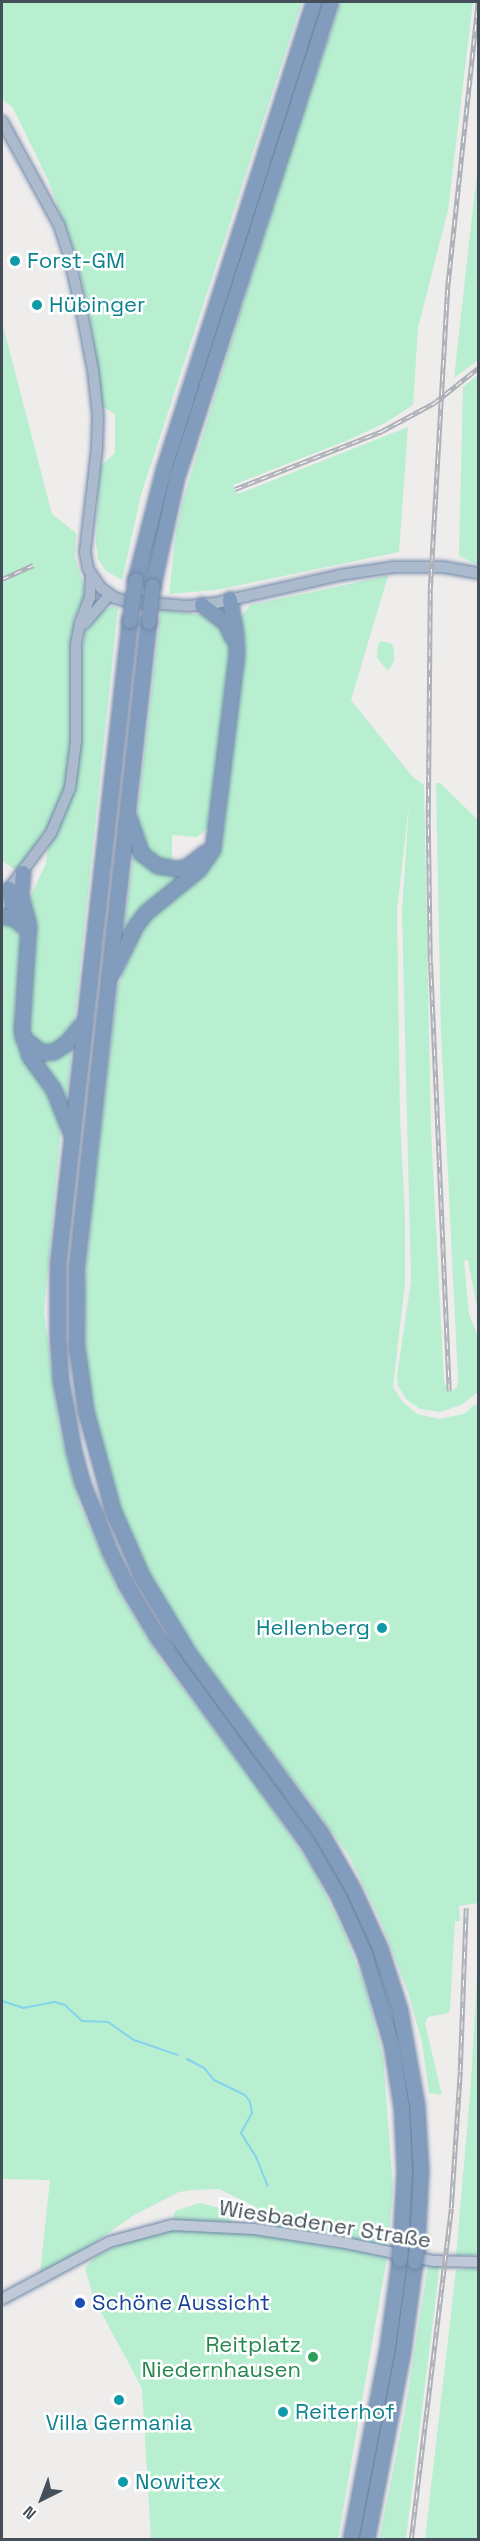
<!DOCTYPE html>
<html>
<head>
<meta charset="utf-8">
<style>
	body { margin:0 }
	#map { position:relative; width:480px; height:2541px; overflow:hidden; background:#efecec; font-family:"Space Grotesk",sans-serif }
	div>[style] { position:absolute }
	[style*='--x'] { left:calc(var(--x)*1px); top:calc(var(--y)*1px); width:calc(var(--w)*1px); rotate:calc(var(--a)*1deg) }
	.green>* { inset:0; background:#b8efd0 }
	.stream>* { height:2px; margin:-1px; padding:0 1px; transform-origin:1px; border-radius:1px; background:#84d3ed }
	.roads { filter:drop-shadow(0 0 2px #6e87a8) drop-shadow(0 0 2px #6e87a8) }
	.secondary>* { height:10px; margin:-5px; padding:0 5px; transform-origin:5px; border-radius:5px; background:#bec8d6 }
	.primary>* { height:10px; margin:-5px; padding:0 5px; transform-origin:5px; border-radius:5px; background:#abbacc }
	.motorway>* { height:14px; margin:-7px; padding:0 7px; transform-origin:7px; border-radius:7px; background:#829cbd }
	.rail>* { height:4.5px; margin-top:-2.25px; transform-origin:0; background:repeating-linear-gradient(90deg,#fff 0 7px,#aeb1b7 0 14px); box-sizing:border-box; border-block:2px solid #aeb1b7 }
	.bridges { filter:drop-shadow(0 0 2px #6e87a8) drop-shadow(0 0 2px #6e87a8) }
	.motorway-bridge>* { height:14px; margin:-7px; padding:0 7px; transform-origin:7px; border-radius:7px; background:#829cbd }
	.dots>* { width:16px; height:16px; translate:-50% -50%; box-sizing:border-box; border:3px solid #fff; border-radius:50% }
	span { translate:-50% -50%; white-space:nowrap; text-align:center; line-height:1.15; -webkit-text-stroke:5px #fff; paint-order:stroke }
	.culture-label { font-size:22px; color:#0d838f }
	.left { translate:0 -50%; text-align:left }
	.right { translate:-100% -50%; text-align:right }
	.street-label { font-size:22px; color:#444f5a }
	.transit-label { font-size:22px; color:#164399 }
	.leisure-label { font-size:22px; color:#27864d }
	.frame { position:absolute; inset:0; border:3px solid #444f5a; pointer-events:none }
	.north { position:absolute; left:12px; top:2469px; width:60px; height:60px; -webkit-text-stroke:4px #fff; paint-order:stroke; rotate:222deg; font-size:16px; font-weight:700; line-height:24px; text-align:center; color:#444f5a }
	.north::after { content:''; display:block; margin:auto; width:21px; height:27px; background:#444f5a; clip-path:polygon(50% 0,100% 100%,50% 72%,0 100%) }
</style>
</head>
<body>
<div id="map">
	<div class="green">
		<i style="clip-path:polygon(2px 2px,302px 2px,141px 495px,122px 580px,106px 571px,98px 559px,96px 542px,100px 467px,115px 453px,115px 414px,102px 406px,89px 311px,74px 250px,48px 180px,13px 108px,2px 99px)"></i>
		<i style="clip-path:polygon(341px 2px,473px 2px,448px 210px,418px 328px,413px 405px,385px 423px,346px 441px,233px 485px,238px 494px,408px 427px,399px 552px,216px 590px,169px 594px,176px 532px,183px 500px,292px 144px)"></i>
		<i style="clip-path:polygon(478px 166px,478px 360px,454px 378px,472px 216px)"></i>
		<i style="clip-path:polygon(2px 322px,52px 514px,76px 533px,75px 557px,84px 587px,83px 600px,75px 616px,71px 647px,72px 728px,65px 787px,52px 821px,17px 871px,2px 861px)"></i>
		<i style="clip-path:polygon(478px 375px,478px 565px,459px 556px,463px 387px)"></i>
		<i style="clip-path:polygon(388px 576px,351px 700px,412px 776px,424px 785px,431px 1131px,444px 1381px,447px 1388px,452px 1391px,457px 1387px,458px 1378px,441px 1033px,436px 783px,440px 783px,478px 820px,478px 1313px,468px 1260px,464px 1261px,469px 1314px,478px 1336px,478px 1392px,461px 1405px,440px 1412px,420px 1409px,406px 1399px,398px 1386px,397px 1376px,411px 1281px,402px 912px,409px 804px,397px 911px,400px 1117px,405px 1218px,405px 1283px,393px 1387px,403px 1402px,417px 1414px,439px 1419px,464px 1414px,478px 1402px,478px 1903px,459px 1906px,460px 1921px,455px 1921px,450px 2009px,448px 2013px,428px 2017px,425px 2023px,442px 2095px,429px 2093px,422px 2043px,409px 1995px,382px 1924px,349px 1856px,311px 1803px,195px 1651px,163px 1602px,122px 1517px,101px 1449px,87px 1375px,85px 1290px,93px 1191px,118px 986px,140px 930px,153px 914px,217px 850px,244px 644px,241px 617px,250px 605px)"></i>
		<i style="clip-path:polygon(113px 606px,118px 608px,74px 1025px,69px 1035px,47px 1049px,27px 1036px,34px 925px,30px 897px,46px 864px,48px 846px,74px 792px,81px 742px,79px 670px,85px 633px,101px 612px)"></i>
		<i style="clip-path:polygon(161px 610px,209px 616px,220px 620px,231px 642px,232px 661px,214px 823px,197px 837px,172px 835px,172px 865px,148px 855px,136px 828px)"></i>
		<i style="clip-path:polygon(381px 641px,392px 644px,394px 650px,394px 661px,388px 671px,377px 658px,378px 644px)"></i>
		<i style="clip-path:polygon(134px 849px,186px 873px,124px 931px)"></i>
		<i style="clip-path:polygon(2px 922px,14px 926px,22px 939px,23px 955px,15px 1006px,16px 1035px,22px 1053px,52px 1097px,59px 1119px,60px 1137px,44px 1312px,59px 1427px,79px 1503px,118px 1591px,159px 1657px,257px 1787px,312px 1868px,345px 1934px,365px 1987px,383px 2056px,393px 2187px,388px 2251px,271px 2232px,254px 2206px,219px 2189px,192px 2190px,179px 2192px,134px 2215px,81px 2252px,40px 2273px,50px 2180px,2px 2179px)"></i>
		<i style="clip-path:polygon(72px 1043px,66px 1104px,32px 1054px)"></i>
		<i style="clip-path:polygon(478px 1956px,478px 2255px,456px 2256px,471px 2083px)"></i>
		<i style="clip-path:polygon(200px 2203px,224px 2209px,236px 2228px,172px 2225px,175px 2211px)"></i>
		<i style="clip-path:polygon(175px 2228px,234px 2230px,325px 2244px,387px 2257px,338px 2539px,151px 2539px,142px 2388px,94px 2299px,85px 2268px,94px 2258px,120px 2244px)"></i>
		<i style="clip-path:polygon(428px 2265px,439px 2266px,438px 2280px,406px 2539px,379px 2540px,405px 2411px)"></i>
		<i style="clip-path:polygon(478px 2268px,478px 2539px,425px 2539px,456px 2270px)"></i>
	</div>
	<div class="stream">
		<i style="--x:2;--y:2001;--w:22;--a:18"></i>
		<i style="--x:23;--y:2008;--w:33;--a:-11"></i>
		<i style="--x:55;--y:2002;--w:10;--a:17"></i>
		<i style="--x:65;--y:2005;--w:23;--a:43"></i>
		<i style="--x:82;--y:2021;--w:26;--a:2"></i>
		<i style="--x:108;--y:2022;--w:32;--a:35"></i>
		<i style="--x:134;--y:2040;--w:46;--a:18.8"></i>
		<i style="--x:187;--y:2059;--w:19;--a:28"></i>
		<i style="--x:204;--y:2068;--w:16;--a:50"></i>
		<i style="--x:214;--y:2080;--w:34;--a:26"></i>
		<i style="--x:245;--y:2095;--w:9;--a:54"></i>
		<i style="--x:250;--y:2102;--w:11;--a:80"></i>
		<i style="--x:252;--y:2113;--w:23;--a:119"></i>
		<i style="--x:241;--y:2133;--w:28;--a:58"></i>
		<i style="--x:256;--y:2157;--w:31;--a:68"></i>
	</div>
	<div class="roads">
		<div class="secondary">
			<i style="--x:2;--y:2299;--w:121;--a:-28"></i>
			<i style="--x:109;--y:2242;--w:65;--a:-15.1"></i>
			<i style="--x:172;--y:2225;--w:82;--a:2.8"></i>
			<i style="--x:254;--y:2229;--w:93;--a:8.7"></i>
			<i style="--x:346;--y:2243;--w:90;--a:11.6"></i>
			<i style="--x:434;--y:2261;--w:44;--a:1.3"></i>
		</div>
		<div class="primary">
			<i style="--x:2;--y:121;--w:119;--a:61.3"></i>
			<i style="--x:59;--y:225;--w:33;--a:72"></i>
			<i style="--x:69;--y:256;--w:58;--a:77.2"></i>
			<i style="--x:82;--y:313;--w:58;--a:79.1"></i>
			<i style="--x:93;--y:370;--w:46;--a:83.8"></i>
			<i style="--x:98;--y:416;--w:32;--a:92"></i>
			<i style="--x:97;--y:448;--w:105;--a:96.6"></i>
			<i style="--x:85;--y:552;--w:17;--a:80"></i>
			<i style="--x:88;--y:569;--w:23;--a:56"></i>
			<i style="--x:101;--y:588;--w:17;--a:36"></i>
			<i style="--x:115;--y:598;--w:11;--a:15"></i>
			<i style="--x:126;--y:601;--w:62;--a:4.6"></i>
			<i style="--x:188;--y:606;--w:28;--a:-6"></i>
			<i style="--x:216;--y:603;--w:127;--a:-12.7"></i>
			<i style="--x:340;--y:575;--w:55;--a:-8.4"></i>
			<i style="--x:394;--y:567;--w:49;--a:0"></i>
			<i style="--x:443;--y:567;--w:36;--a:10"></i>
			<i style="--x:84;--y:624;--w:38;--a:-49"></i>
			<i style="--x:9;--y:889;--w:70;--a:-53.1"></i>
			<i style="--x:51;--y:833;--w:49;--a:-67.1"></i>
			<i style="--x:70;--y:788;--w:46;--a:-82.6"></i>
			<i style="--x:76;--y:742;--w:98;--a:-90"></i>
			<i style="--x:76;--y:644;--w:21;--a:-79"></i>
			<i style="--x:80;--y:623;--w:28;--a:-69"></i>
			<i style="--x:90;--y:597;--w:21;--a:-87"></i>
		</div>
		<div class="motorway">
			<i style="--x:136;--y:580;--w:114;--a:-75.7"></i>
			<i style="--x:164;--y:470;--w:491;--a:-72.2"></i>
			<i style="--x:153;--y:586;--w:107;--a:-77.6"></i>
			<i style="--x:176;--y:481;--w:503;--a:-72.07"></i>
			<i style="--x:202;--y:605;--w:30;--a:37"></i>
			<i style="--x:226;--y:623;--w:15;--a:67"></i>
			<i style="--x:130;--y:621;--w:648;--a:96.38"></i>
			<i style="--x:58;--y:1265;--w:74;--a:90"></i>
			<i style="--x:58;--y:1339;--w:42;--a:85.9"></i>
			<i style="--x:61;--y:1381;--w:71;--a:79.5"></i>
			<i style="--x:74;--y:1451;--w:34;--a:75"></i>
			<i style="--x:83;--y:1484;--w:73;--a:68.3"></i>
			<i style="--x:110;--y:1552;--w:37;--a:64"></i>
			<i style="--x:126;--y:1585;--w:62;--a:58.9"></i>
			<i style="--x:158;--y:1638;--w:253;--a:53.9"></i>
			<i style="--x:307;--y:1842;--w:64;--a:59.8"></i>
			<i style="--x:339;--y:1897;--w:63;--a:65.5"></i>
			<i style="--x:365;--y:1954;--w:95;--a:73.5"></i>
			<i style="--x:392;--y:2045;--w:64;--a:81"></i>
			<i style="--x:402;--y:2108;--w:63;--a:87.3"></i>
			<i style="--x:405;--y:2171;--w:75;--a:93.1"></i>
			<i style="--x:149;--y:622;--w:650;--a:96.36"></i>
			<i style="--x:77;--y:1268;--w:78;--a:90"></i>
			<i style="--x:77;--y:1346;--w:66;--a:82.1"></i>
			<i style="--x:86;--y:1411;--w:103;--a:74.7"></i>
			<i style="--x:113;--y:1510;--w:72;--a:66.3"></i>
			<i style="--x:142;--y:1576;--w:91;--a:58.9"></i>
			<i style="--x:189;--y:1654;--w:222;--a:53.6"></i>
			<i style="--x:321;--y:1833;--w:64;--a:60.3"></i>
			<i style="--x:353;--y:1889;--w:65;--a:65.4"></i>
			<i style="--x:380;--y:1948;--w:65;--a:72.1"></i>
			<i style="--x:400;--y:2010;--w:97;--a:79.9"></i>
			<i style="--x:417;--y:2105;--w:65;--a:86.5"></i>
			<i style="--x:421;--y:2170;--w:78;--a:92.9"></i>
			<i style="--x:129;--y:817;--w:39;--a:71"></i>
			<i style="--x:142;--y:854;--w:20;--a:37"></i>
			<i style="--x:158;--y:866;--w:20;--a:9"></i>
			<i style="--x:178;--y:869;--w:9;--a:-13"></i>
			<i style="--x:187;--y:867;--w:23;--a:-38"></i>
			<i style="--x:23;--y:873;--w:23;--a:95"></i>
			<i style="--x:21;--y:896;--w:30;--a:75"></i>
			<i style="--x:29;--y:925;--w:106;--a:93.8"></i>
			<i style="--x:22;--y:1031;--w:27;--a:73"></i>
			<i style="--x:30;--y:1057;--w:41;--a:54"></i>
			<i style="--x:54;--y:1090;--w:44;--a:68.7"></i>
			<i style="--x:9;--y:889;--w:16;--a:76"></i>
			<i style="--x:13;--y:905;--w:20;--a:60"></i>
			<i style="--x:2;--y:916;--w:13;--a:13"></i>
			<i style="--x:15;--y:919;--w:11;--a:41"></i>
			<i style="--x:113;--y:973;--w:52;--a:-63.9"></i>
			<i style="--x:136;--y:926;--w:16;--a:-52"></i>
			<i style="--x:146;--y:913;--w:68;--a:-39.1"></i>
			<i style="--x:199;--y:870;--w:24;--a:-55"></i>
			<i style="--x:213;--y:850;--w:197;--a:-83"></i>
			<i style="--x:237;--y:654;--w:20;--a:-93"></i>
			<i style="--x:236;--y:634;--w:35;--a:-100"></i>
			<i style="--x:23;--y:1038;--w:24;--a:38"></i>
			<i style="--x:42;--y:1053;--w:12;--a:-5"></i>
			<i style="--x:54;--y:1052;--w:14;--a:-34"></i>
			<i style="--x:66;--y:1044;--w:30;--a:-50"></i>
			<i style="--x:351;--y:2540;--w:197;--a:-79.1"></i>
			<i style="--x:388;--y:2347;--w:88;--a:-82.1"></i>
			<i style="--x:367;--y:2540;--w:192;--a:-79.2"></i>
			<i style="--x:403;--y:2351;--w:90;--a:-82.3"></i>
		</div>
	</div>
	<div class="rail">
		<i style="--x:235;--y:489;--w:158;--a:-21.5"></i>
		<i style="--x:382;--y:431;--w:59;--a:-28.3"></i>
		<i style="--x:434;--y:403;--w:56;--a:-38.5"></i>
		<i style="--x:2;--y:579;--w:34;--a:-24"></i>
		<i style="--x:449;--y:1391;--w:429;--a:-92.5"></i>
		<i style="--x:430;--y:962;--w:138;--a:-90.8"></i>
		<i style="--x:428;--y:824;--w:234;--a:-89.5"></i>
		<i style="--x:430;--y:590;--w:309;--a:-86.7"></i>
		<i style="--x:448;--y:282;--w:282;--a:-83.9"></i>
		<i style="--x:411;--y:2540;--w:334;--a:-83.1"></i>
		<i style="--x:451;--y:2208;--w:137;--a:-86.2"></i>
		<i style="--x:460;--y:2071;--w:163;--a:-87.9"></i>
	</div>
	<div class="bridges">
		<div class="motorway-bridge">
			<i style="--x:130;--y:621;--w:41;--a:-81.7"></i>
			<i style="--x:149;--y:622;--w:36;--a:-84"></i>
			<i style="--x:400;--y:2260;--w:14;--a:-86"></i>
			<i style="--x:415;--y:2262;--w:14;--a:-82"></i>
		</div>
	</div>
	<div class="dots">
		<i style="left:15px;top:261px;background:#0f9aa8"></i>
		<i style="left:37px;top:305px;background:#0f9aa8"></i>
		<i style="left:382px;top:1628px;background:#0f9aa8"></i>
		<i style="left:80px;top:2303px;background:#1a4fb4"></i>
		<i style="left:313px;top:2357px;background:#2e9e5b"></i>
		<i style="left:119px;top:2400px;background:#0f9aa8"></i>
		<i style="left:283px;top:2412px;background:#0f9aa8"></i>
		<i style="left:123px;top:2482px;background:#0f9aa8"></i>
	</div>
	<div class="culture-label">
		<span class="left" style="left:27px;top:261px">Forst-GM</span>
		<span class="left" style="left:49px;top:305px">Hübinger</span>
		<span class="right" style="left:370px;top:1628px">Hellenberg</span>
		<span class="left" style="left:295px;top:2412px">Reiterhof</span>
		<span style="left:119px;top:2423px">Villa Germania</span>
		<span class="left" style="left:135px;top:2482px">Nowitex</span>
	</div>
	<div class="street-label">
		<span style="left:325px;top:2224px;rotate:9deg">Wiesbadener Straße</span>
	</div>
	<div class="transit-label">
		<span class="left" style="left:92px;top:2303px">Schöne Aussicht</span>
	</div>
	<div class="leisure-label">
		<span class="right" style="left:301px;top:2357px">Reitplatz<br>Niedernhausen</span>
	</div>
	<div class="frame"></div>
	<div class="north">N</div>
</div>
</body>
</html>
